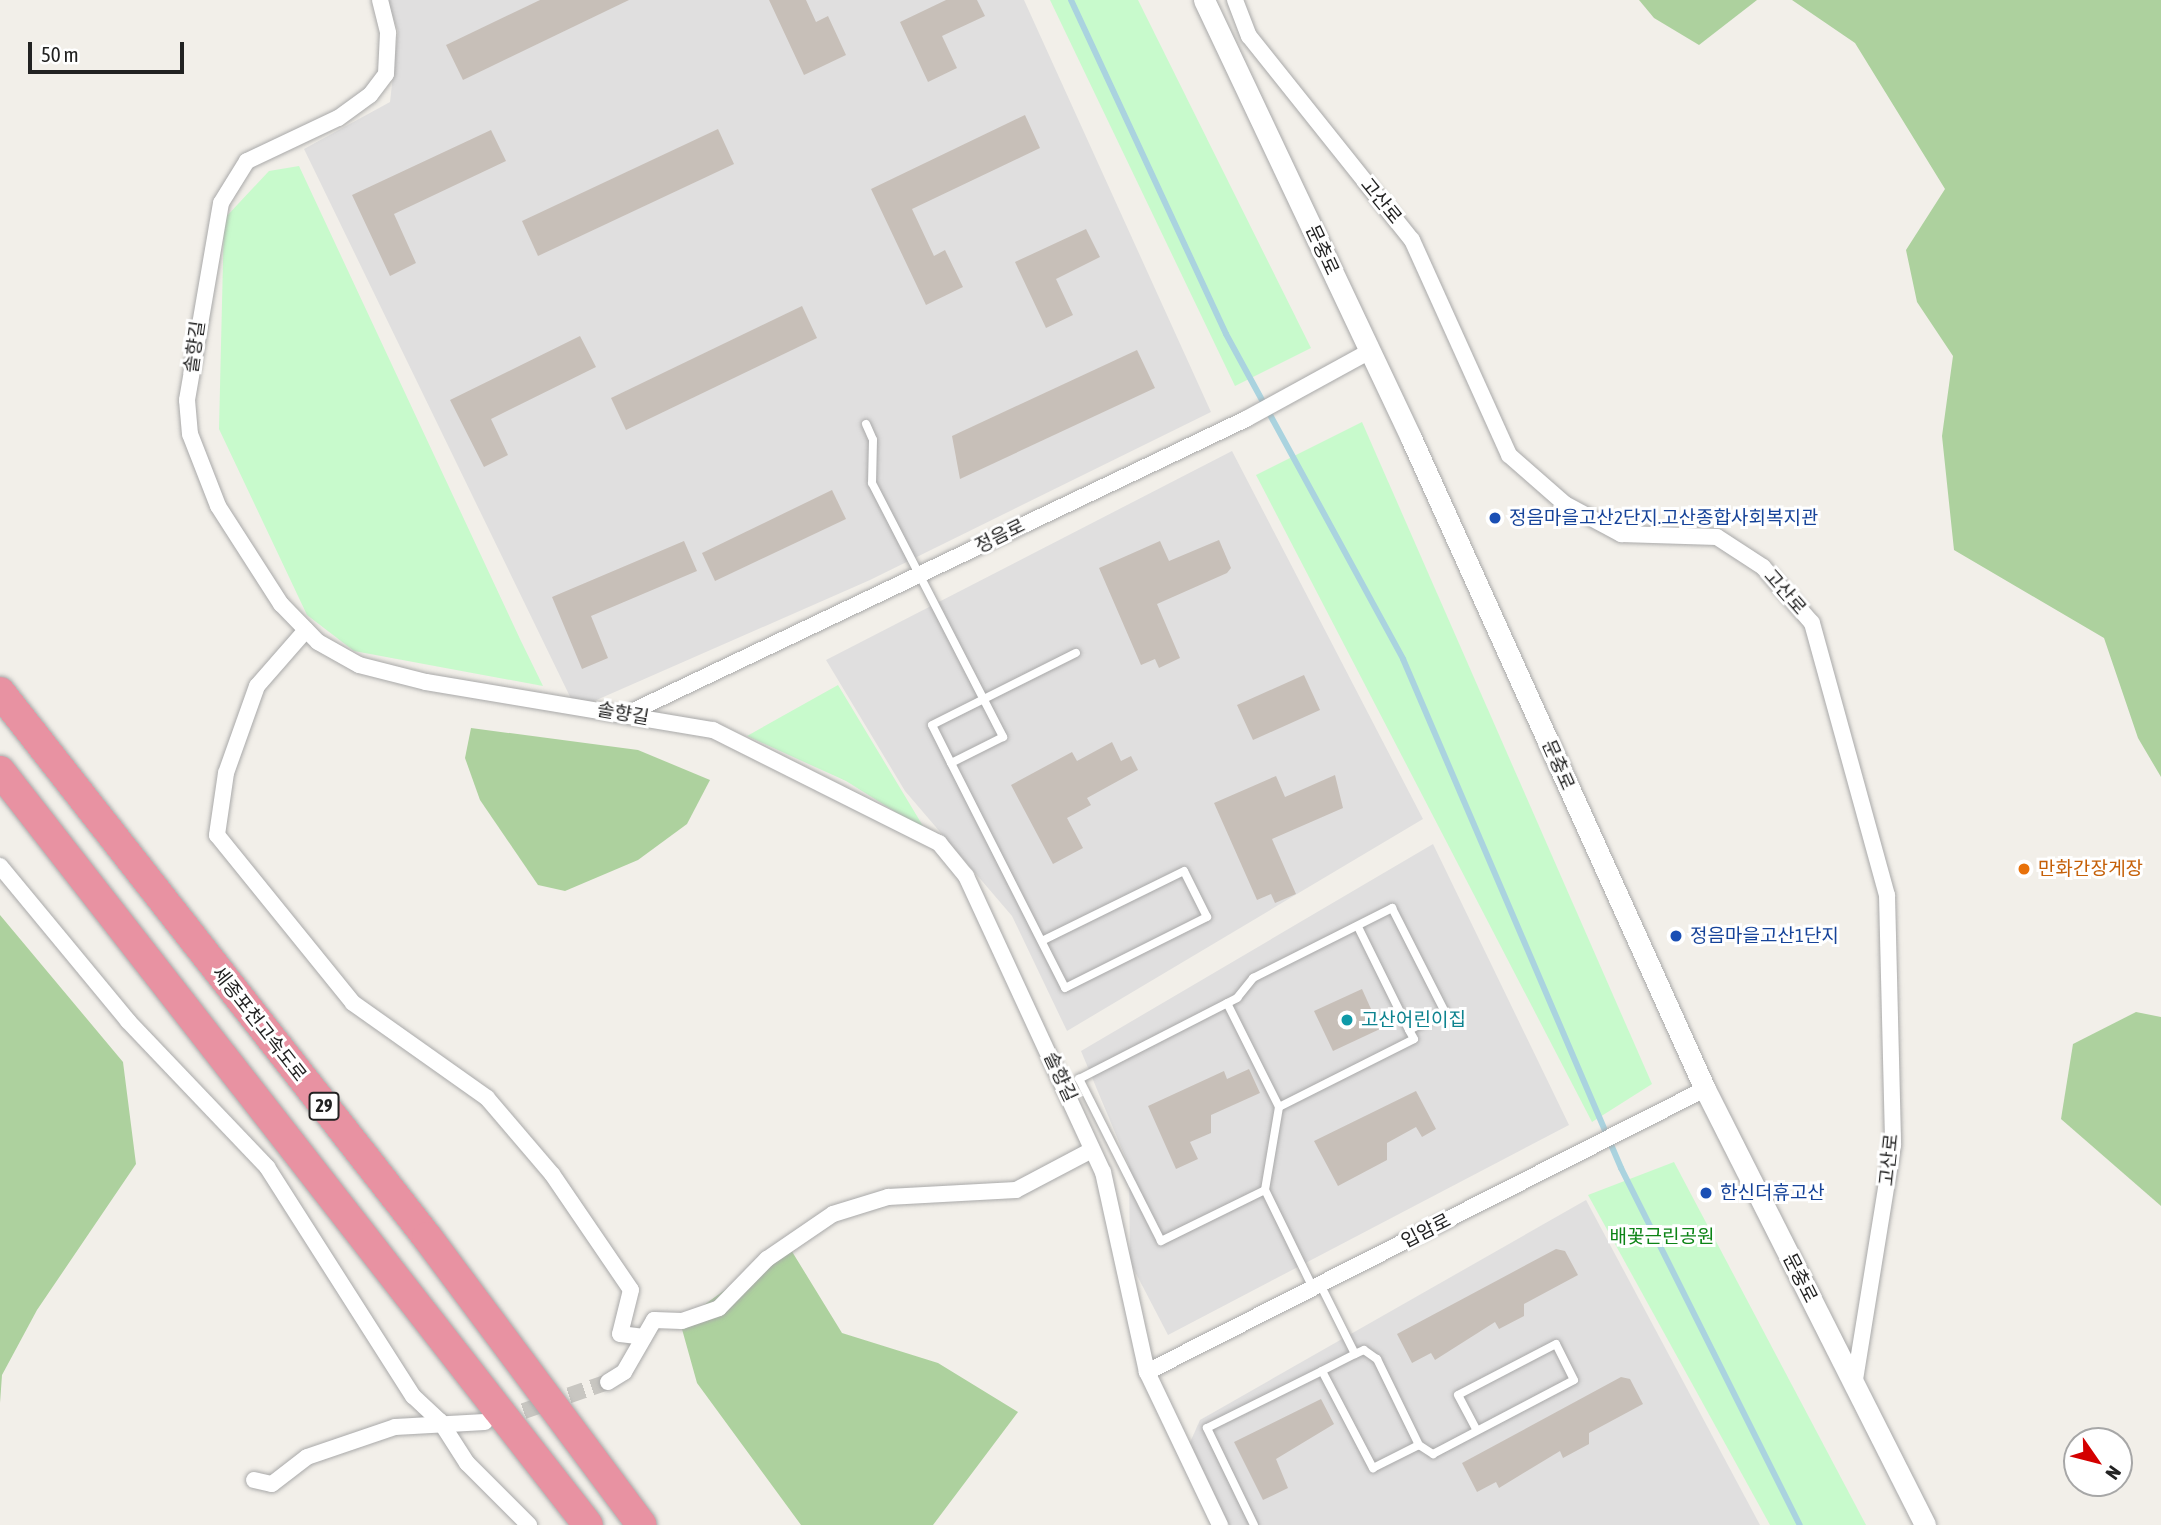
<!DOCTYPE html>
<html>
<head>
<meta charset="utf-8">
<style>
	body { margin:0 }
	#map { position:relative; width:2161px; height:1525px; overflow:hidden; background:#f2efe9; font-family:"Asap Condensed","Noto Sans KR",sans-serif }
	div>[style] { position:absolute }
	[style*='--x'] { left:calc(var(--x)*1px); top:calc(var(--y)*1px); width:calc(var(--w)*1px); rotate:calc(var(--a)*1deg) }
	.residential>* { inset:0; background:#e0dfdf }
	.forest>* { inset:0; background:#add19e }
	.park>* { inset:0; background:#c8facc }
	.stream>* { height:6px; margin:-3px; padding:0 3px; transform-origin:3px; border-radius:3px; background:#aad3df }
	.building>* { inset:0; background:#c7bfb8 }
	.minor-tunnel>* { height:16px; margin-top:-8px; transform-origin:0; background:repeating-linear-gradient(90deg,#c8c6c1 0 16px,transparent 0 24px) }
	.roads { filter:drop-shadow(0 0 2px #a9a9a9) drop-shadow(0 0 2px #a9a9a9) }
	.service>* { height:8px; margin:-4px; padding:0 4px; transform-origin:4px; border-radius:4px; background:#fff }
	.minor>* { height:16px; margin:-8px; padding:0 8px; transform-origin:8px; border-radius:8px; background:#fff }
	.tertiary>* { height:21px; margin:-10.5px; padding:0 10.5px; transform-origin:10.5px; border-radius:10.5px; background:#fff }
	.motorway>* { height:30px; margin:-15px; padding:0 15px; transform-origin:15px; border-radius:15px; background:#e892a2 }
	.dots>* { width:19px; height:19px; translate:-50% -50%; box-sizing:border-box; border:4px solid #fff; border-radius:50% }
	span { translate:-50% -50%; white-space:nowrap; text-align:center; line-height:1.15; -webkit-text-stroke:6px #fff; paint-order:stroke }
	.shield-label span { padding:2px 5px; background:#fff; border:2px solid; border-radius:5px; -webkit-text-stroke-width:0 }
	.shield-label { font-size:18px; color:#222; font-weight:700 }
	.street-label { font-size:19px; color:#222 }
	.transit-label { font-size:19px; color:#164399 }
	.left { translate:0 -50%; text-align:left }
	.food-label { font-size:19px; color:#c56008 }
	.culture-label { font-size:19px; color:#0d838f }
	.park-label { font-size:19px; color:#0c8416 }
	.north { position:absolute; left:2063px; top:1427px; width:70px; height:70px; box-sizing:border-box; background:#fff; border:2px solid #a7a7a7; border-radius:50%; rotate:125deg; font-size:19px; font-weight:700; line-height:28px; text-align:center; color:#222 }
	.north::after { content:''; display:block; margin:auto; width:24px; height:32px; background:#d40000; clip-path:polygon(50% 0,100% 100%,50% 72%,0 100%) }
	.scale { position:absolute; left:28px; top:42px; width:156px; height:32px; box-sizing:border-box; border:4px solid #222; border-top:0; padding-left:9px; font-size:21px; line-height:24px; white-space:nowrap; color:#222; -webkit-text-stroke:5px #fff; paint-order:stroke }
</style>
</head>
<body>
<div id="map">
	<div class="residential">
		<i style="clip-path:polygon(387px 0,1024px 0,1211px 412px,870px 580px,576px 709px,304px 149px,390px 102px,398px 31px)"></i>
		<i style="clip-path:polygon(1232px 451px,1423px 819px,1067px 1031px,1012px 916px,905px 791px,826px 660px)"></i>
		<i style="clip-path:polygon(1433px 844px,1569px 1125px,1168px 1335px,1130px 1262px,1129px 1166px,1081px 1051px)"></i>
		<i style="clip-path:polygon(1586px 1200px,1760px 1525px,1224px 1525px,1188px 1447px,1200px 1420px)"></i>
	</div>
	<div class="forest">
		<i style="clip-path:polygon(1639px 0,1757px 0,1699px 45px,1654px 18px)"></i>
		<i style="clip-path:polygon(1792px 0,2161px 0,2161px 777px,2138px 738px,2104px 638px,1954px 550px,1942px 436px,1953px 356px,1917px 302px,1906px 250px,1945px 189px,1855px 43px)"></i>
		<i style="clip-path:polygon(471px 728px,638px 750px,710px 780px,687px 824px,638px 860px,565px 891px,538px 885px,480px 800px,465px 758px)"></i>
		<i style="clip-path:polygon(0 915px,123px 1062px,136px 1164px,37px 1310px,2px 1375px,0 1403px)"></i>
		<i style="clip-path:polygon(2136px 1012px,2161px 1017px,2161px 1206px,2061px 1119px,2073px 1044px)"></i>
		<i style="clip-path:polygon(788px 1245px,842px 1333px,938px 1363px,1018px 1412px,933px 1525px,801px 1525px,697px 1383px,680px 1322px)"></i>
	</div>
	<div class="park">
		<i style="clip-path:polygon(1050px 0,1138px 0,1311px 348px,1235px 386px)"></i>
		<i style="clip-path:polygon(299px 166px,520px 639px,543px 686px,354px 651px,307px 615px,219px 429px,224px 219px,269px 171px)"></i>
		<i style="clip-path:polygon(1362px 422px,1652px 1084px,1592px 1122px,1256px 475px)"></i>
		<i style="clip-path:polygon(838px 685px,926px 831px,846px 781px,747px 736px)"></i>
		<i style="clip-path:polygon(1674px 1162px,1866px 1525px,1770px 1525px,1588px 1195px)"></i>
	</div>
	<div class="stream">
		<i style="--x:1071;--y:0;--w:368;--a:65.1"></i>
		<i style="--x:1226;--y:334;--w:370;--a:61.4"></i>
		<i style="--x:1403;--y:659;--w:554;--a:66.81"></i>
		<i style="--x:1621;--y:1168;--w:399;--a:63.4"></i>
	</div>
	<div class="building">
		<i style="clip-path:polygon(540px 0,629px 0,463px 80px,446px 45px)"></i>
		<i style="clip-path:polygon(769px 0,806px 0,816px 22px,828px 16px,846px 55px,804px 75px)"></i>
		<i style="clip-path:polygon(946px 0,977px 0,985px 16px,942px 36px,957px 68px,928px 82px,900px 22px)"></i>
		<i style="clip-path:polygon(1025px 115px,1040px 148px,912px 209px,934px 256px,945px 250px,963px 287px,926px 305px,871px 189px)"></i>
		<i style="clip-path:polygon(718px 129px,734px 164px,538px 256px,522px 221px)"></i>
		<i style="clip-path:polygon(491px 130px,506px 161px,394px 214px,416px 263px,390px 276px,352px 195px)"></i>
		<i style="clip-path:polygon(1086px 229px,1100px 257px,1056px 279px,1073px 315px,1046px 328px,1015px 262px)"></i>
		<i style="clip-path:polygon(802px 306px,817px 338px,626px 430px,611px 398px)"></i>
		<i style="clip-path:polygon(580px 336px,596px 367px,491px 419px,508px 455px,484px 467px,450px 400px)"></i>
		<i style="clip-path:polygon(1137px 350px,1155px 388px,960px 479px,952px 436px)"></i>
		<i style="clip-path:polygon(832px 490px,846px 519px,715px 581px,702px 553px)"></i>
		<i style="clip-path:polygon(1219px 540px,1231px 568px,1227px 573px,1157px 604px,1180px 658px,1159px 668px,1155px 659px,1141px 665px,1099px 568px,1160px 541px,1169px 561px)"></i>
		<i style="clip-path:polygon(684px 541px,697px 571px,591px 616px,608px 658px,582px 669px,552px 597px)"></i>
		<i style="clip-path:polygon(1304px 675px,1320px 710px,1253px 740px,1237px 705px)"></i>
		<i style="clip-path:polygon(1112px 742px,1121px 761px,1131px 756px,1138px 770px,1087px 798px,1091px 805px,1067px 818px,1083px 848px,1053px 864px,1011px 785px,1072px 752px,1077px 761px)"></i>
		<i style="clip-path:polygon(1335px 775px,1343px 808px,1272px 839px,1296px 894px,1275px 903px,1271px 894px,1257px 900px,1214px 803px,1276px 776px,1285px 797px)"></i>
		<i style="clip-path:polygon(1362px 989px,1380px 1029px,1333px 1051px,1314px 1011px)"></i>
		<i style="clip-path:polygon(1249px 1069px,1260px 1093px,1211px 1115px,1211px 1133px,1190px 1142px,1198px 1159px,1176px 1169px,1148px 1106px,1224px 1071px,1227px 1079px)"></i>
		<i style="clip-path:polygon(1416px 1091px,1436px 1129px,1422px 1137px,1416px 1127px,1387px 1143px,1387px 1160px,1338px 1186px,1314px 1141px)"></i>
		<i style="clip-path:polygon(1556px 1249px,1565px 1251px,1578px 1275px,1524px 1304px,1524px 1316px,1499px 1329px,1495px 1322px,1435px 1360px,1431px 1353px,1412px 1363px,1397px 1334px)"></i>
		<i style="clip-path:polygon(1621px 1377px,1630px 1379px,1643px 1404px,1589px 1433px,1589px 1444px,1563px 1458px,1560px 1451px,1499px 1488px,1496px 1482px,1477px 1492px,1462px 1463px)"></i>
		<i style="clip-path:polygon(1321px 1399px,1334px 1424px,1276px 1459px,1288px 1488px,1263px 1500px,1234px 1442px)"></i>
	</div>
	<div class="minor-tunnel">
		<i style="--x:501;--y:1419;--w:113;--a:-19.1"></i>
	</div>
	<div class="roads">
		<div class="service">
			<i style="--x:866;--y:424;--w:17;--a:66"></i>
			<i style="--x:873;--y:440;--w:43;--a:91.3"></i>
			<i style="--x:872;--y:483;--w:286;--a:62.7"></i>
			<i style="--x:1003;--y:737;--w:58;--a:153.4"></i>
			<i style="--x:951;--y:763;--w:252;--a:63.1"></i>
			<i style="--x:1065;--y:988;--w:159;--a:-26.6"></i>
			<i style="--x:1207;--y:917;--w:51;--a:-116.6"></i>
			<i style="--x:1184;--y:871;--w:158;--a:153.8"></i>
			<i style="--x:951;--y:763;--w:42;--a:-116.6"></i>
			<i style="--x:932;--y:725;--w:161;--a:-26.6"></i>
			<i style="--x:1227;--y:1003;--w:116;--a:63.4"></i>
			<i style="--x:1279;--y:1107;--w:84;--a:99.6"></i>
			<i style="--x:1279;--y:1107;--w:151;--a:-26.7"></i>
			<i style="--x:1414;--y:1039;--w:10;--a:-119"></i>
			<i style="--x:1320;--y:1284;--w:78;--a:63.4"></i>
			<i style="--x:1355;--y:1354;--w:10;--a:-24"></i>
			<i style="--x:1364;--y:1350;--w:16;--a:35"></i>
			<i style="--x:1377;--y:1359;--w:96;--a:64"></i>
			<i style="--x:1419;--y:1445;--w:17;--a:33"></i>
			<i style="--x:1433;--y:1454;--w:159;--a:-27.7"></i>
			<i style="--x:1574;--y:1380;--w:40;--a:-116.6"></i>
			<i style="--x:1556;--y:1344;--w:110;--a:152.5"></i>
			<i style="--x:1458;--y:1395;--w:40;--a:62"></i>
			<i style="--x:1313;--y:1288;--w:109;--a:-116.1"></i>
			<i style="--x:1265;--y:1190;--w:116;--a:153.9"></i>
			<i style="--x:1161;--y:1241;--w:182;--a:-116.8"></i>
			<i style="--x:1079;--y:1079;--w:178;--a:-27.1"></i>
			<i style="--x:1237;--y:998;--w:26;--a:-51"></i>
			<i style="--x:1253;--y:978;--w:156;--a:-26.7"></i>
			<i style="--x:1392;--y:908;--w:117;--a:63"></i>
			<i style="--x:1445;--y:1012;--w:40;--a:153.4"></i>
			<i style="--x:1409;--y:1030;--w:115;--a:-116.3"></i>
			<i style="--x:1355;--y:1354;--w:37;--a:153"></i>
			<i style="--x:1322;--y:1371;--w:110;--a:62.3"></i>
			<i style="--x:1373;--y:1468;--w:51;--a:-26.6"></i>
			<i style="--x:1254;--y:1525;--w:108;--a:-115.9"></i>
			<i style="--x:1207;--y:1428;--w:128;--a:-26.4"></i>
		</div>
		<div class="minor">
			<i style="--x:380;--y:0;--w:34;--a:76"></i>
			<i style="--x:388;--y:33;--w:41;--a:92.8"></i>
			<i style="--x:386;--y:74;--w:26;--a:127"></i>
			<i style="--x:370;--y:95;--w:39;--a:144"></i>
			<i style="--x:338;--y:118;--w:101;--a:154.7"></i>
			<i style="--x:247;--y:161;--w:49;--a:121.8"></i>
			<i style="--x:221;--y:203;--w:200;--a:99.8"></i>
			<i style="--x:187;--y:400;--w:34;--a:85"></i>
			<i style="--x:190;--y:434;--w:77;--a:68.7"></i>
			<i style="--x:218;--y:506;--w:117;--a:57.3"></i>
			<i style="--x:281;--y:604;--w:53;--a:45.8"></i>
			<i style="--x:318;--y:642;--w:47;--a:29.3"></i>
			<i style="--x:359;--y:665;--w:69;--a:14.2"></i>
			<i style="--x:426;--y:682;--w:291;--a:9.5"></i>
			<i style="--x:713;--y:730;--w:253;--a:26.6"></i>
			<i style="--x:939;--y:843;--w:43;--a:50.7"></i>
			<i style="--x:966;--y:876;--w:326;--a:65.2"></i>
			<i style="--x:1103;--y:1172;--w:205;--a:77.6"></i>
			<i style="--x:1147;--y:1372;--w:170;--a:64.5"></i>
			<i style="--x:1235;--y:0;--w:39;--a:69"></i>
			<i style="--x:1249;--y:36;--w:261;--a:51.4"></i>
			<i style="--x:1412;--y:240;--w:236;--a:65.7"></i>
			<i style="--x:1509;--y:455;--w:74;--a:41.2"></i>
			<i style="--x:1565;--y:504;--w:64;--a:28.2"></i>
			<i style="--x:1621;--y:534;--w:96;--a:1.8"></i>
			<i style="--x:1717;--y:537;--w:55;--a:33.1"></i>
			<i style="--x:1763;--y:567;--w:74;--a:48.8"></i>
			<i style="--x:1812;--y:623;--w:282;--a:74.6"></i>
			<i style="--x:1887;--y:895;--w:250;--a:88.6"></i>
			<i style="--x:1893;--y:1145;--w:244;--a:99.2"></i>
			<i style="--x:306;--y:630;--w:74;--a:131.2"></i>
			<i style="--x:257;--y:686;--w:92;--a:109.6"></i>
			<i style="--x:226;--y:773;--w:63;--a:98.3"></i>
			<i style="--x:217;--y:835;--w:216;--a:51"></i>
			<i style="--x:353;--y:1003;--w:164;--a:35.3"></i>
			<i style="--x:487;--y:1098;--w:100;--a:49.5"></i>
			<i style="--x:552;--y:1174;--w:140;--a:55.7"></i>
			<i style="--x:631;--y:1290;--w:45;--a:104"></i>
			<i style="--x:620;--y:1334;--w:24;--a:7"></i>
			<i style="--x:627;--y:714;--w:686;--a:-25.48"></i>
			<i style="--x:1246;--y:419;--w:141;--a:-28.7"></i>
			<i style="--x:0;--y:866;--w:201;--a:50.4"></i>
			<i style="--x:128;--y:1021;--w:202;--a:46.4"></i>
			<i style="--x:267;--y:1167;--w:272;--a:57.5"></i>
			<i style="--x:413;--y:1396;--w:37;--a:43"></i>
			<i style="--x:440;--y:1421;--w:50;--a:57.3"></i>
			<i style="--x:467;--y:1463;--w:88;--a:45"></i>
			<i style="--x:1147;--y:1372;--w:626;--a:-26.89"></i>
			<i style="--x:608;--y:1382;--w:19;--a:-32"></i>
			<i style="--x:624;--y:1372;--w:60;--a:-60"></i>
			<i style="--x:654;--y:1320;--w:28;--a:2"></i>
			<i style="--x:682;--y:1321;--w:39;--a:-19"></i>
			<i style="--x:719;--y:1308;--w:69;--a:-45.6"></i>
			<i style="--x:767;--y:1259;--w:80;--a:-34.3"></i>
			<i style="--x:833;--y:1214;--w:58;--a:-17.2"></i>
			<i style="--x:888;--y:1197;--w:128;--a:-3.1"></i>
			<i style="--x:1016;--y:1190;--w:86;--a:-27.8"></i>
			<i style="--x:254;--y:1480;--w:18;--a:13"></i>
			<i style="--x:272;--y:1484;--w:44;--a:-37.6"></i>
			<i style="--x:307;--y:1457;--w:93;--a:-18.8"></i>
			<i style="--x:395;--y:1427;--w:90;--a:-3.2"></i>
		</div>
		<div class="tertiary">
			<i style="--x:1204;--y:0;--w:484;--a:64.7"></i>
			<i style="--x:1411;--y:438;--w:714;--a:65.7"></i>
			<i style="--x:1705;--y:1089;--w:488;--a:63.2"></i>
		</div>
		<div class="motorway">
			<i style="--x:0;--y:692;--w:692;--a:51.92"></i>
			<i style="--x:427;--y:1237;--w:359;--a:53.3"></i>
			<i style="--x:0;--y:771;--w:956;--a:52.05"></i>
		</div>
	</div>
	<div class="dots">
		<i style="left:1495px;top:518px;background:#1a4fb4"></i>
		<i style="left:2024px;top:869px;background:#e8710a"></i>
		<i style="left:1676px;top:936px;background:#1a4fb4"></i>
		<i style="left:1347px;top:1020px;background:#0f9aa8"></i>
		<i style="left:1706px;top:1193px;background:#1a4fb4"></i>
	</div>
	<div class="shield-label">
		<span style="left:324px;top:1106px">29</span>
	</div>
	<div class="street-label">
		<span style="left:1381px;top:201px;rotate:51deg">고산로</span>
		<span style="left:1322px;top:250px;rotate:65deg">문충로</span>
		<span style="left:195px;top:347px;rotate:-82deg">솔향길</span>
		<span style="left:1000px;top:536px;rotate:-26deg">정음로</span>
		<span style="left:1785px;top:592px;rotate:49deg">고산로</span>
		<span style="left:623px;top:714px;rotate:10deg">솔향길</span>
		<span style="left:1558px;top:765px;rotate:66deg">문충로</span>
		<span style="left:259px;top:1024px;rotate:52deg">세종포천고속도로</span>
		<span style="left:1060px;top:1077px;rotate:65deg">솔향길</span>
		<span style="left:1889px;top:1160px;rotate:-84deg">고산로</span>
		<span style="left:1426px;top:1231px;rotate:-27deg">입암로</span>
		<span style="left:1800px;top:1278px;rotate:63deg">문충로</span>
	</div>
	<div class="transit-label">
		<span class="left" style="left:1509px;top:518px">정음마을고산2단지.고산종합사회복지관</span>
		<span class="left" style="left:1690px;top:936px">정음마을고산1단지</span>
		<span class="left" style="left:1720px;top:1193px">한신더휴고산</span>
	</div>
	<div class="food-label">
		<span class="left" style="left:2038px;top:869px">만화간장게장</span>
	</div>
	<div class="culture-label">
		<span class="left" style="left:1361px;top:1020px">고산어린이집</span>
	</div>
	<div class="park-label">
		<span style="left:1662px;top:1237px">배꽃근린공원</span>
	</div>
	<div class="north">N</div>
	<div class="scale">50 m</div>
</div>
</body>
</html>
